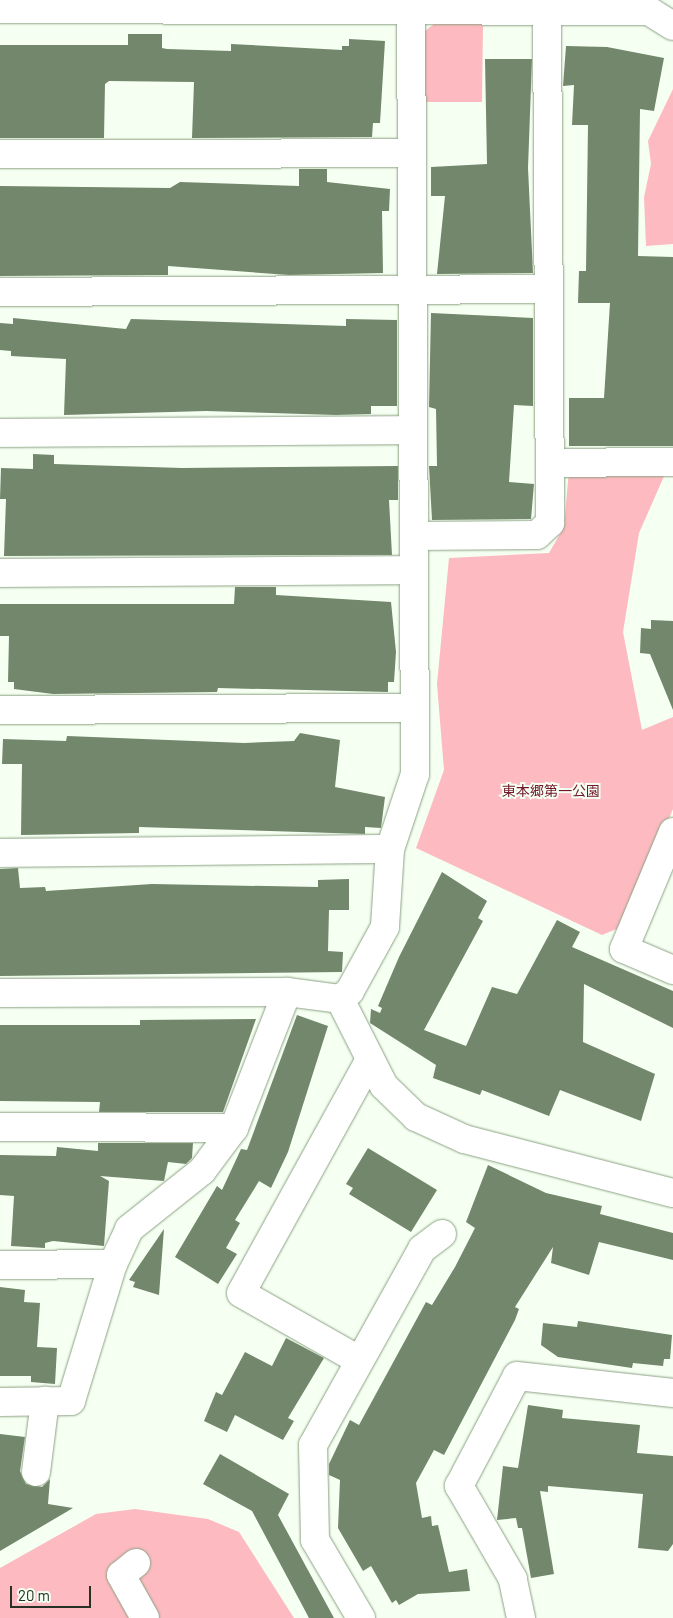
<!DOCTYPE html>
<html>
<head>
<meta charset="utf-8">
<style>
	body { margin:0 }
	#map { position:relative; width:673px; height:1618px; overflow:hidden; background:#f5fff2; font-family:Barlow,"Noto Sans JP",sans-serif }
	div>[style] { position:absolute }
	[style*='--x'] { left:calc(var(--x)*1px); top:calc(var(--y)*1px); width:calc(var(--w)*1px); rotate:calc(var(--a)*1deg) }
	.green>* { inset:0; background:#fdbac0 }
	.building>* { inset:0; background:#72876b }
	.roads { filter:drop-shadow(0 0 1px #8ca284) drop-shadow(0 0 1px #8ca284) }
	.minor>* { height:28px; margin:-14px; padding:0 14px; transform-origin:14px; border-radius:14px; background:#fff }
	span { translate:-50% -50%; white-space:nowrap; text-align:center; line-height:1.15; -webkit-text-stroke:4px #f5fff2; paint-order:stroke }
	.park-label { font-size:14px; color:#72182d }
	.scale { position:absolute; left:10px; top:1586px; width:81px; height:22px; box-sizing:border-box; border:2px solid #273024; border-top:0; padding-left:6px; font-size:15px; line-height:18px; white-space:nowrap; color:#273024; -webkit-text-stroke:4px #f5fff2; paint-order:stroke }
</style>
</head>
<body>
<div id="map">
	<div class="green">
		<i style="clip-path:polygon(434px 24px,483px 24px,482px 102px,423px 102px,421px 34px)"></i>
		<i style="clip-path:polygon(673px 89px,673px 244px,646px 246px,644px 197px,651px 164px,648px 141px)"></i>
		<i style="clip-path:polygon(569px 470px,665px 474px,639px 533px,623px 632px,642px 730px,673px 717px,673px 809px,624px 926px,602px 935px,416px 848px,444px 770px,437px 684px,449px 558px,549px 553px,564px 527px)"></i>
		<i style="clip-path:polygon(135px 1509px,208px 1519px,239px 1532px,294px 1618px,0 1618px,0 1568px,96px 1514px)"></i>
	</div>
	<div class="building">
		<i style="clip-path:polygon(128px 34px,162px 34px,162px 48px,167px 49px,231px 51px,231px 44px,342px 50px,342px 46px,349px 46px,349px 39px,385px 41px,380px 123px,373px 123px,372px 137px,192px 138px,194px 82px,109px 81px,105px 84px,104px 138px,0 138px,0 45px,128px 45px)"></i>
		<i style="clip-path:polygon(566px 46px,607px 47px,664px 58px,654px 111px,640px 109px,638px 256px,673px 257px,673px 446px,569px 446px,569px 398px,604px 398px,610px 303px,578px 303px,579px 271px,586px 271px,588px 125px,572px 125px,574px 85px,563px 86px)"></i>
		<i style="clip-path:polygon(485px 59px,532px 59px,528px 168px,533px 273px,437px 274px,445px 196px,431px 196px,431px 167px,487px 164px)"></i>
		<i style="clip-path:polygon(299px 169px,327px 169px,327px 182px,390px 189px,389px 211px,382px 211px,383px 273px,289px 275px,168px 266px,168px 275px,0 276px,0 186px,170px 188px,180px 182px,299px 186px)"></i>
		<i style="clip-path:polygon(431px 313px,533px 318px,533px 406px,514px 405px,509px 482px,534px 484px,531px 519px,432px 520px,429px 466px,437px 466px,436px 409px,429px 407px)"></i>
		<i style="clip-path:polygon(13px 318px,126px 329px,131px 319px,346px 326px,346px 319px,397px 320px,397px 406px,371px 406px,371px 414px,336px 415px,206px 411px,64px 415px,66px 359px,11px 356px,11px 351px,0 350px,0 323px,13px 324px)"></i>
		<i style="clip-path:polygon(33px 454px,54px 455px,54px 464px,182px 468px,398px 466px,398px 500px,389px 500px,392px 555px,4px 556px,6px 499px,0 499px,1px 468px,33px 469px)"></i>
		<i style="clip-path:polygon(235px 587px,276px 587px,276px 595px,391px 602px,396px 652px,394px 682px,388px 682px,388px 692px,218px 688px,217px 692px,53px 694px,14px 689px,14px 682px,8px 682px,9px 636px,0 636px,0 604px,234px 604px)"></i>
		<i style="clip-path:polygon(651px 620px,673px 621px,673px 710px,650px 654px,640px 653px,641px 628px,651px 629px)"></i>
		<i style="clip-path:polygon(300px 733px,340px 740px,335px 787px,385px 797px,381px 828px,365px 827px,365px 834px,139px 827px,139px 833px,21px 835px,22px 764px,2px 764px,3px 739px,66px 741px,67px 736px,244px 743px,294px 741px)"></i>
		<i style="clip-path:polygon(18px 868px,20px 888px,45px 887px,46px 891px,152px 884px,318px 887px,318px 880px,349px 879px,349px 910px,329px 910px,328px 951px,343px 952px,342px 972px,0 976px,0 869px)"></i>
		<i style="clip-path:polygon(442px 872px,487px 901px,478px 918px,483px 921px,424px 1030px,466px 1046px,492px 987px,517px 994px,557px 920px,580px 932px,572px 947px,673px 991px,673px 1028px,584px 984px,583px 1042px,655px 1074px,641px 1121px,560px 1090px,549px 1116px,482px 1090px,480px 1095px,433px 1078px,436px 1065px,370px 1023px,371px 1009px,380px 1013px,382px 1008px,378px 1006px,399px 957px)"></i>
		<i style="clip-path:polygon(297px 1015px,328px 1026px,288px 1152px,271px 1188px,259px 1181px,235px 1220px,240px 1223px,226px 1248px,237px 1254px,218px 1284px,175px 1257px,217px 1186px,222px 1190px,241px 1149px,247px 1150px)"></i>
		<i style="clip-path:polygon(256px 1019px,223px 1112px,99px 1112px,100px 1102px,0 1101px,0 1025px,140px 1025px,140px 1020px)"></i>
		<i style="clip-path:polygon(98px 1143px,193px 1143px,192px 1158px,186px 1164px,168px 1162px,164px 1181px,100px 1176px,109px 1181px,104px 1246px,53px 1241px,45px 1243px,45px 1248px,11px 1246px,14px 1196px,0 1195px,0 1155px,56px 1156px,57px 1147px,98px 1151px)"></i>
		<i style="clip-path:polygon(368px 1148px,437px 1190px,411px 1232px,349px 1194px,353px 1188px,346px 1184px)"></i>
		<i style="clip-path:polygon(488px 1165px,546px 1193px,602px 1206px,600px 1214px,673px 1233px,673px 1260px,599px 1242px,589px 1275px,551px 1263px,553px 1247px,515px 1307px,519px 1309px,515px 1320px,444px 1455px,434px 1450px,416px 1483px,422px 1518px,431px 1516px,432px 1526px,438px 1525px,449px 1572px,467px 1569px,470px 1591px,418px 1594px,399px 1605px,396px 1600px,392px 1603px,371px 1566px,363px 1571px,338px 1528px,340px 1480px,329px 1475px,329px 1464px,350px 1420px,359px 1425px,426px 1302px,432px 1305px,455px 1267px,475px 1228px,466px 1222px)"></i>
		<i style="clip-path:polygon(164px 1229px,159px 1295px,133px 1287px,135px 1282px,129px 1280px)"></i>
		<i style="clip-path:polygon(0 1287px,25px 1290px,24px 1302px,40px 1303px,37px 1347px,57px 1348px,55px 1384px,31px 1382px,31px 1376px,0 1376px)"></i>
		<i style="clip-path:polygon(578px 1321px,672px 1335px,670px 1359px,664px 1359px,663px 1366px,633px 1363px,632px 1368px,558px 1357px,541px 1345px,543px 1323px,577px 1327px)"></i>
		<i style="clip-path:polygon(286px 1338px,324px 1358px,288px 1418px,294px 1421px,283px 1440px,235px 1415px,227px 1432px,204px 1421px,216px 1392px,222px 1395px,245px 1352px,272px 1366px)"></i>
		<i style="clip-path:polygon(528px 1405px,563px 1410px,562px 1418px,640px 1425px,637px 1453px,673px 1456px,673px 1544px,668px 1551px,638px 1548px,643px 1494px,548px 1486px,548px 1492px,540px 1491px,554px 1574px,531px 1578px,522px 1528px,518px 1528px,516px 1518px,497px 1520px,503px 1466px,518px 1468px)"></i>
		<i style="clip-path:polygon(0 1434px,25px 1437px,20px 1471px,26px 1484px,42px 1487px,50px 1479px,48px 1504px,73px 1508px,0 1551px)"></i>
		<i style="clip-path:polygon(220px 1454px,289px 1494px,278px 1515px,334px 1618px,309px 1618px,252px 1511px,203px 1484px)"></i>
	</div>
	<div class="roads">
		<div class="minor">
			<i style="--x:411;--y:0;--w:774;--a:89.7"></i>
			<i style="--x:415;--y:774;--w:79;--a:108.4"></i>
			<i style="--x:390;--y:849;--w:78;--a:93.7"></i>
			<i style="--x:385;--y:927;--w:73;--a:118.7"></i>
			<i style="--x:350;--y:991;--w:13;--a:141"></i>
			<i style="--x:340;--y:999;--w:97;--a:63.2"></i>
			<i style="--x:384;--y:1086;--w:45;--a:44.1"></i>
			<i style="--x:416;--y:1117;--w:53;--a:24.6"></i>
			<i style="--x:464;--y:1139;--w:216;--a:14.5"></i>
			<i style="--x:0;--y:9;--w:649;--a:0.18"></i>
			<i style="--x:649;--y:11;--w:28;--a:32"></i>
			<i style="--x:0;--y:154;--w:411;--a:-0.1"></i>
			<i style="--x:0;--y:292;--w:549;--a:-0.31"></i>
			<i style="--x:0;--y:433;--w:413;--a:-0.4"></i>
			<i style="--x:550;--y:463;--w:123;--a:-0.5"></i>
			<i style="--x:414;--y:536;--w:123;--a:-0.5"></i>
			<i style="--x:537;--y:535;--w:18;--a:-43"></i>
			<i style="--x:550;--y:523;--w:523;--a:-90.33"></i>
			<i style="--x:0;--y:573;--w:414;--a:-0.4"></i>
			<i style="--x:0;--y:710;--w:415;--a:-0.3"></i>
			<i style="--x:673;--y:832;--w:127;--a:112.7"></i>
			<i style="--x:624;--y:949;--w:53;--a:23.2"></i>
			<i style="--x:0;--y:853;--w:390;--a:-0.6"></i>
			<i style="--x:0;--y:993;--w:287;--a:-0.2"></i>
			<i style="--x:287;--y:992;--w:53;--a:7.5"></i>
			<i style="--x:0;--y:1127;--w:234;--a:0.2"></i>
			<i style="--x:0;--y:1265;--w:113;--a:-0.5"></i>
			<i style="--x:357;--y:1359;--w:133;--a:-150.4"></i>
			<i style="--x:241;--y:1293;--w:267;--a:-61.1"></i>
			<i style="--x:0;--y:1402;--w:71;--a:-0.8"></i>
			<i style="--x:71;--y:1401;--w:143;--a:-73"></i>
			<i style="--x:113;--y:1264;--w:38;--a:-65"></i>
			<i style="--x:129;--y:1229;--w:93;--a:-38.5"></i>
			<i style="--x:202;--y:1171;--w:54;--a:-53.3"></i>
			<i style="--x:234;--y:1128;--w:146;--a:-68.7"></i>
			<i style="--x:36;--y:1472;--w:72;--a:-82.8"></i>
			<i style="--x:136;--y:1563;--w:19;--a:141"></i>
			<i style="--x:121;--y:1575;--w:49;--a:60.8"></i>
			<i style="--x:361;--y:1618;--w:91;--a:-120.5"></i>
			<i style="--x:315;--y:1540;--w:95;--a:-91.2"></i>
			<i style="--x:313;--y:1445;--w:224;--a:-60.9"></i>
			<i style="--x:422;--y:1249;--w:25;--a:-37"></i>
			<i style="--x:521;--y:1618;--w:40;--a:-102"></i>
			<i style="--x:513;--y:1579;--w:108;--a:-120.1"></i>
			<i style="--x:459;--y:1486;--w:124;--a:-62.2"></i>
			<i style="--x:517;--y:1376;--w:157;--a:6.2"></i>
		</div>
	</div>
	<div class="park-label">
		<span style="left:551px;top:791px">東本郷第一公園</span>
	</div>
	<div class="scale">20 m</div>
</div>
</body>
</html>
